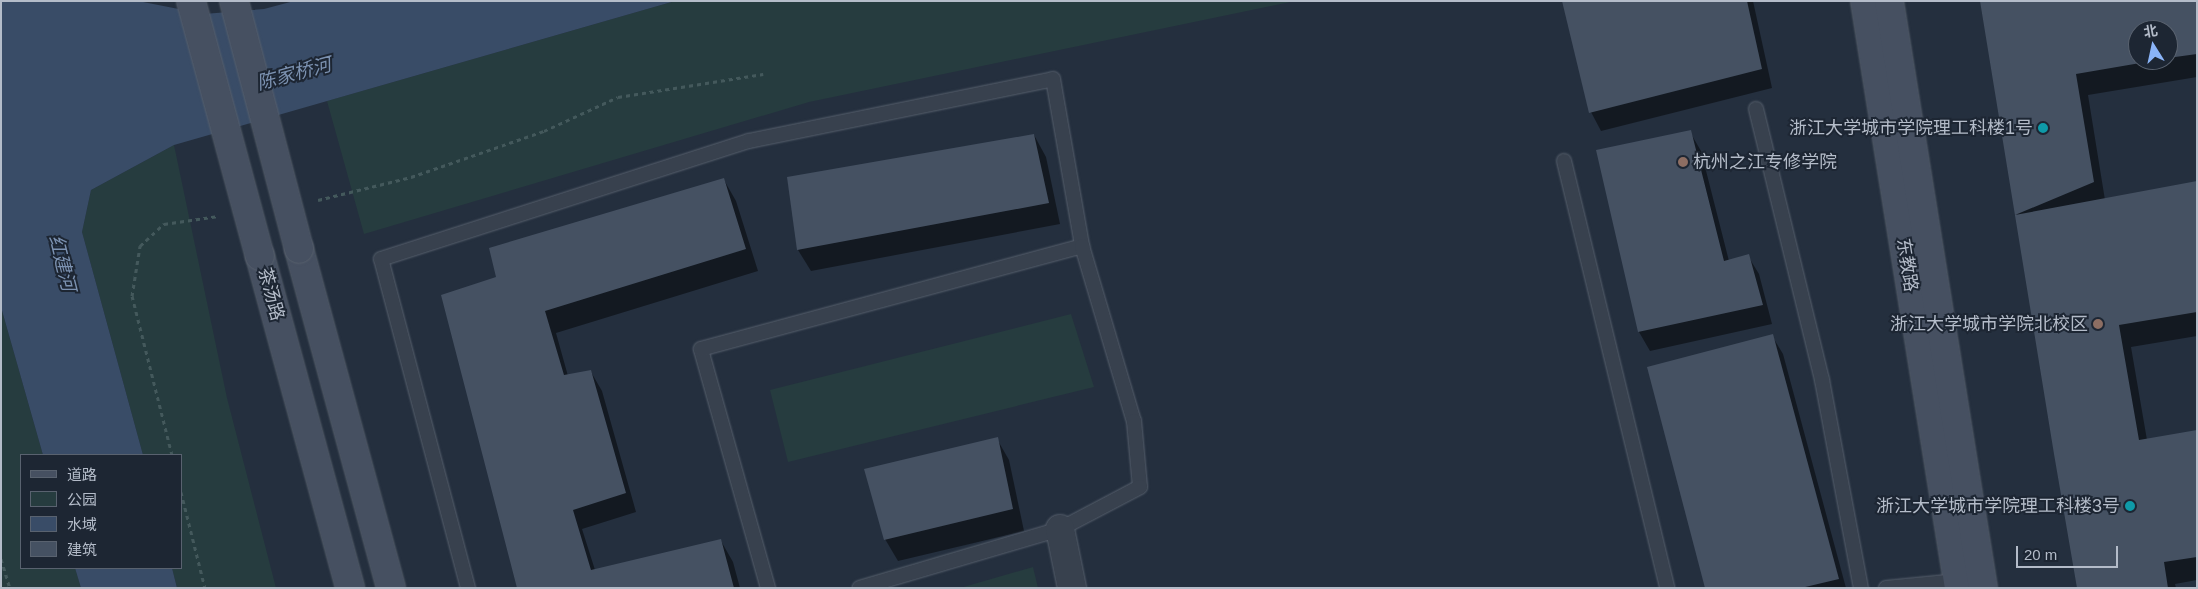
<!DOCTYPE html>
<html>
<head>
<meta charset="utf-8">
<style>
	body { margin:0 }
	#map { position:relative; width:2198px; height:589px; overflow:hidden; background:#242f3e; font-family:Arial,"Noto Sans SC",sans-serif }
	div>[style] { position:absolute }
	[style*='--x'] { left:calc(var(--x)*1px); top:calc(var(--y)*1px); width:calc(var(--w)*1px); rotate:calc(var(--a)*1deg) }
	.green>* { inset:0; background:#263c3f }
	.water>* { inset:0; background:#394c67 }
	.shadow>* { inset:0; background:#0007 }
	.building>* { inset:0; background:#455162 }
	.path>* { height:3px; margin-top:-1.5px; transform-origin:0; background:repeating-linear-gradient(90deg,#44595c 0 4px,transparent 0 8px) }
	.roads { filter:drop-shadow(0 0 1px #565f6c) drop-shadow(0 0 1px #565f6c) }
	.lane>* { height:14px; margin:-7px; padding:0 7px; transform-origin:7px; border-radius:7px; background:#38414e }
	.street>* { height:28px; margin:-14px; padding:0 14px; transform-origin:14px; border-radius:14px; background:#38414e }
	.secondary>* { height:28px; margin:-14px; padding:0 14px; transform-origin:14px; border-radius:14px; background:#465061 }
	.bridges { filter:drop-shadow(0 0 1px #565f6c) drop-shadow(0 0 1px #565f6c) }
	.secondary-bridge>* { height:28px; margin:-14px; padding:0 14px; transform-origin:14px; border-radius:14px; background:#465061 }
	.dots>* { width:14px; height:14px; translate:-50% -50%; box-sizing:border-box; border:2px solid #1d2633; border-radius:50% }
	span { translate:-50% -50%; white-space:nowrap; text-align:center; line-height:1.15; -webkit-text-stroke:4px #1d2633; paint-order:stroke }
	.poi-label { font-size:18px; color:#b4bcc9 }
	.right { translate:-100% -50%; text-align:right }
	.left { translate:0 -50%; text-align:left }
	.street-label { font-size:18px; color:#b4bcc9 }
	.water-label { font-size:19px; color:#7c92b1; font-style:italic }
	.frame { position:absolute; inset:0; border:2px solid #b4bcc9; pointer-events:none }
	.legend { position:absolute; left:20px; top:454px; width:162px; height:115px; box-sizing:border-box; background:#1d2633; border:1px solid #59626f; margin:0; padding:6px 9px; list-style:none; font-size:15px; color:#b4bcc9 }
	.legend li { display:flex; align-items:center; gap:10px; height:25px }
	.legend b { width:25px; border:1px solid #59626f }
	.north { position:absolute; left:2128px; top:20px; width:50px; height:50px; box-sizing:border-box; background:#1d2633; border:1px solid #59626f; border-radius:50%; rotate:350deg; font-size:14px; font-weight:700; line-height:20px; text-align:center; color:#b4bcc9 }
	.north::after { content:''; display:block; margin:auto; width:18px; height:22px; background:#8ab4f8; clip-path:polygon(50% 0,100% 100%,50% 72%,0 100%) }
	.scale { position:absolute; left:2016px; top:546px; width:102px; height:22px; box-sizing:border-box; border:2px solid #b4bcc9; border-top:0; padding-left:6px; font-size:15px; line-height:18px; white-space:nowrap; color:#b4bcc9; -webkit-text-stroke:4px #1d2633; paint-order:stroke }
</style>
</head>
<body>
<div id="map">
	<div class="green">
		<i style="clip-path:polygon(675px 1px,1295px 1px,809px 102px,364px 234px,327px 101px)"></i>
		<i style="clip-path:polygon(174px 145px,227px 398px,276px 588px,177px 588px,172px 568px,181px 568px,181px 455px,143px 455px,82px 232px,91px 190px)"></i>
		<i style="clip-path:polygon(1px 307px,43px 455px,21px 455px,21px 568px,75px 568px,81px 588px,1px 588px)"></i>
		<i style="clip-path:polygon(1071px 314px,1094px 387px,788px 462px,770px 390px)"></i>
		<i style="clip-path:polygon(1033px 567px,1038px 588px,960px 588px)"></i>
	</div>
	<div class="water">
		<i style="clip-path:polygon(1px 1px,138px 1px,204px 14px,264px 9px,294px 1px,675px 1px,174px 145px,91px 190px,82px 232px,143px 455px,43px 455px,1px 307px)"></i>
		<i style="clip-path:polygon(75px 568px,172px 568px,177px 588px,81px 588px)"></i>
	</div>
	<div class="shadow">
		<i style="clip-path:polygon(1564px 1px,1753px 1px,1772px 88px,1601px 131px,1591px 112px)"></i>
		<i style="clip-path:polygon(evenodd,1981px 1px,2197px 1px,2197px 77px,2088px 95px,2105px 200px,2197px 182px,2197px 336px,2131px 347px,2147px 440px,2197px 431px,2197px 580px,2175px 584px,2176px 588px,2078px 588px,1981px 1px,2138px 30px,2168px 30px,2168px 60px,2138px 60px,2138px 30px)"></i>
		<i style="clip-path:polygon(1690px 132px,1701px 151px,1729px 261px,1748px 256px,1759px 274px,1772px 324px,1650px 351px,1639px 332px,1598px 151px)"></i>
		<i style="clip-path:polygon(1034px 135px,1046px 157px,1060px 224px,811px 271px,798px 250px)"></i>
		<i style="clip-path:polygon(724px 180px,736px 201px,758px 271px,556px 333px,568px 376px,591px 372px,602px 391px,636px 512px,582px 529px,595px 570px,721px 541px,733px 562px,740px 588px,519px 588px,496px 279px)"></i>
		<i style="clip-path:polygon(1772px 336px,1783px 354px,1846px 588px,1706px 588px)"></i>
		<i style="clip-path:polygon(997px 439px,1009px 460px,1024px 531px,898px 561px,885px 539px)"></i>
	</div>
	<div class="building">
		<i style="clip-path:polygon(1562px 1px,1747px 1px,1762px 69px,1589px 113px)"></i>
		<i style="clip-path:polygon(1980px 1px,2197px 1px,2197px 54px,2168px 58px,2168px 30px,2138px 30px,2138px 60px,2152px 61px,2076px 74px,2094px 182px,2015px 215px,2197px 181px,2197px 312px,2119px 325px,2139px 440px,2197px 430px,2197px 557px,2164px 562px,2168px 588px,2077px 588px,2054px 454px)"></i>
		<i style="clip-path:polygon(1691px 130px,1724px 261px,1749px 254px,1763px 305px,1638px 332px,1596px 150px)"></i>
		<i style="clip-path:polygon(1034px 134px,1049px 203px,797px 250px,787px 177px)"></i>
		<i style="clip-path:polygon(724px 178px,746px 249px,545px 311px,564px 375px,591px 370px,626px 493px,573px 510px,591px 570px,721px 539px,734px 588px,517px 588px,441px 295px,496px 277px,489px 248px)"></i>
		<i style="clip-path:polygon(1773px 334px,1839px 579px,1801px 588px,1705px 588px,1647px 367px)"></i>
		<i style="clip-path:polygon(998px 437px,1013px 509px,884px 540px,864px 469px)"></i>
	</div>
	<div class="path">
		<i style="--x:318;--y:200;--w:96;--a:-13.9"></i>
		<i style="--x:411;--y:177;--w:141;--a:-19.1"></i>
		<i style="--x:544;--y:131;--w:81;--a:-24.7"></i>
		<i style="--x:618;--y:97;--w:147;--a:-9"></i>
		<i style="--x:172;--y:455;--w:164;--a:-104.1"></i>
		<i style="--x:132;--y:296;--w:51;--a:-80.9"></i>
		<i style="--x:140;--y:246;--w:33;--a:-43"></i>
		<i style="--x:164;--y:224;--w:55;--a:-8.4"></i>
		<i style="--x:181;--y:492;--w:99;--a:76"></i>
		<i style="--x:1;--y:559;--w:30;--a:73"></i>
	</div>
	<div class="roads">
		<div class="lane">
			<i style="--x:1756;--y:109;--w:279;--a:76.3"></i>
			<i style="--x:1822;--y:380;--w:212;--a:79.4"></i>
			<i style="--x:1564;--y:161;--w:439;--a:76.4"></i>
			<i style="--x:468;--y:588;--w:340;--a:-104.8"></i>
			<i style="--x:381;--y:259;--w:386;--a:-17.8"></i>
			<i style="--x:749;--y:141;--w:310;--a:-11.5"></i>
			<i style="--x:1053;--y:79;--w:169;--a:80.1"></i>
			<i style="--x:768;--y:588;--w:248;--a:-105.7"></i>
			<i style="--x:701;--y:349;--w:395;--a:-15.1"></i>
			<i style="--x:1082;--y:246;--w:183;--a:73.5"></i>
			<i style="--x:1134;--y:421;--w:66;--a:84.8"></i>
			<i style="--x:1140;--y:487;--w:90;--a:152.3"></i>
			<i style="--x:1060;--y:529;--w:209;--a:163.6"></i>
			<i style="--x:1886;--y:588;--w:72;--a:-5.6"></i>
		</div>
		<div class="street">
			<i style="--x:1060;--y:529;--w:60;--a:78.5"></i>
		</div>
		<div class="secondary">
			<i style="--x:1865;--y:1;--w:594;--a:80.9"></i>
			<i style="--x:1889;--y:1;--w:594;--a:80.9"></i>
			<i style="--x:299;--y:249;--w:351;--a:74.8"></i>
			<i style="--x:260;--y:256;--w:344;--a:74.8"></i>
		</div>
	</div>
	<div class="bridges">
		<div class="secondary-bridge">
			<i style="--x:191;--y:1;--w:264;--a:74.9"></i>
			<i style="--x:234;--y:1;--w:256;--a:75.3"></i>
		</div>
	</div>
	<div class="dots">
		<i style="left:2043px;top:128px;background:#0f9aa8"></i>
		<i style="left:1683px;top:162px;background:#8d6e63"></i>
		<i style="left:2098px;top:324px;background:#8d6e63"></i>
		<i style="left:2130px;top:506px;background:#0f9aa8"></i>
	</div>
	<div class="poi-label">
		<span class="right" style="left:2033px;top:128px">浙江大学城市学院理工科楼1号</span>
		<span class="left" style="left:1693px;top:162px">杭州之江专修学院</span>
		<span class="right" style="left:2088px;top:324px">浙江大学城市学院北校区</span>
		<span class="right" style="left:2120px;top:506px">浙江大学城市学院理工科楼3号</span>
	</div>
	<div class="street-label">
		<span style="left:1907px;top:265px;rotate:81deg">东教路</span>
		<span style="left:271px;top:294px;rotate:75deg">茶汤路</span>
	</div>
	<div class="water-label">
		<span style="left:294px;top:74px;rotate:-15deg">陈家桥河</span>
		<span style="left:62px;top:263px;rotate:76deg">红建河</span>
	</div>
	<div class="frame"></div>
	<ul class="legend">
	<li><b style="height:6px;background:#465061"></b>道路</li>
	<li><b style="height:14px;background:#263c3f"></b>公园</li>
	<li><b style="height:14px;background:#394c67"></b>水域</li>
	<li><b style="height:14px;background:#455162"></b>建筑</li>
	</ul>
	<div class="north">北</div>
	<div class="scale">20 m</div>
</div>
</body>
</html>
